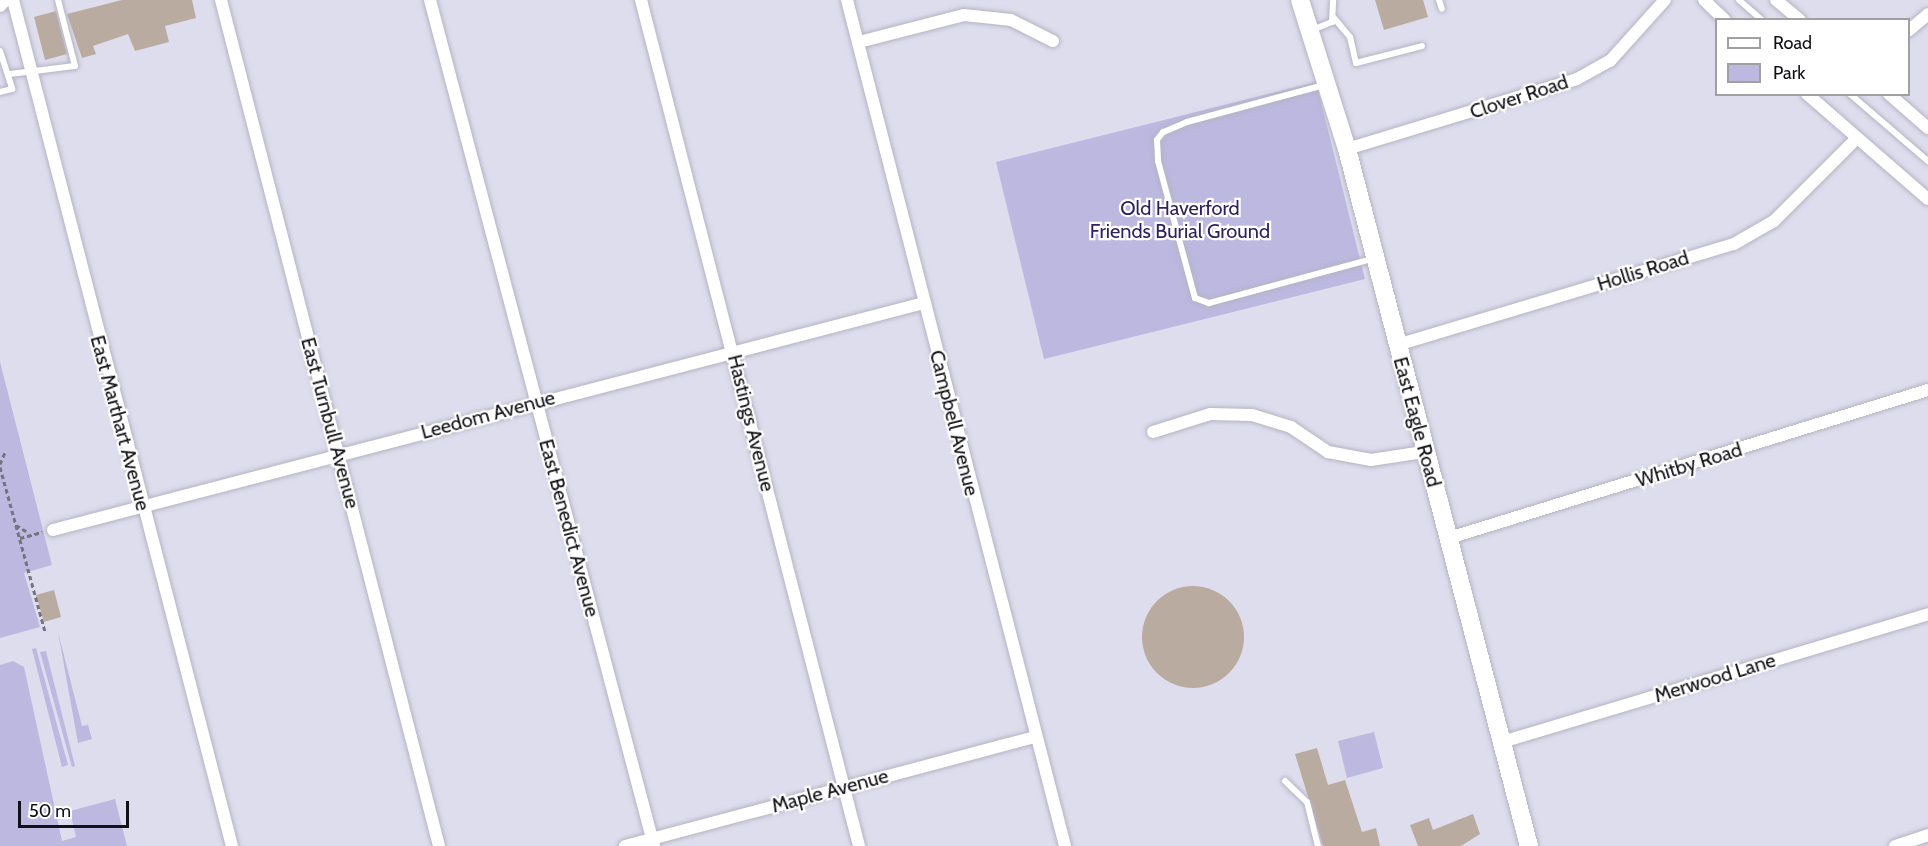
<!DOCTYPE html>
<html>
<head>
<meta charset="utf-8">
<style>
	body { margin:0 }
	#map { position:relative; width:1928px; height:846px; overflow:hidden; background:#dedded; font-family:Cabin,sans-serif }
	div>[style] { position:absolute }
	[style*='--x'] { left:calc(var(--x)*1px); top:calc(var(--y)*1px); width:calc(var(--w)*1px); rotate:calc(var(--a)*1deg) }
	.green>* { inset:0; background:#bcb8df }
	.building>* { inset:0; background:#baaba1 }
	.round { border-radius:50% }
	.path>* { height:3px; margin-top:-1.5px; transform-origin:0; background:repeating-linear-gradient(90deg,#74737e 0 4.5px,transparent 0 7.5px) }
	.roads { filter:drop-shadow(0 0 2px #b4b3c3) drop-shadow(0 0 2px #b4b3c3) }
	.service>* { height:6px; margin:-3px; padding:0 3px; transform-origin:3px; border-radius:3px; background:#fff }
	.minor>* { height:12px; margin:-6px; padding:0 6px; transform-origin:6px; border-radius:6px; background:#fff }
	.primary>* { height:18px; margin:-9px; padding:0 9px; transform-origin:9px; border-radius:9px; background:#fff }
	span { translate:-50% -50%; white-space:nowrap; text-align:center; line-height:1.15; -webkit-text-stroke:4.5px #fff; paint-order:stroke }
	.street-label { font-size:20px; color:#121117 }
	.park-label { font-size:20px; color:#302161 }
	.legend { position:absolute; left:1715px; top:18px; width:195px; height:78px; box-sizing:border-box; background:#fff; border:2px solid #a0a0a2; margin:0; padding:8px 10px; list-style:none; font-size:18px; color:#121117 }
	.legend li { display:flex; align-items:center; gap:12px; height:30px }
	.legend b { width:30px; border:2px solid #a0a0a2 }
	.scale { position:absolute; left:18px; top:801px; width:111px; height:27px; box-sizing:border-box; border:3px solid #121117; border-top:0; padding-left:8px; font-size:18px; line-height:21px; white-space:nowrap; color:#121117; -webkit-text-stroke:4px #fff; paint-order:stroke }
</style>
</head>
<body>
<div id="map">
	<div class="green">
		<i style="clip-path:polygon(1316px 82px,1365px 279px,1044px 359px,996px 162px)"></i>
		<i style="clip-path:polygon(0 362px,52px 565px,24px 573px,40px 627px,0 638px)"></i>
		<i style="clip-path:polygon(58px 632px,82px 726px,88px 725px,92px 739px,78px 743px)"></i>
		<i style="clip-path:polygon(36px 648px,68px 765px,62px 767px,32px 649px)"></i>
		<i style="clip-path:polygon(46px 651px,75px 766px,72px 767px,40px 652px)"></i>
		<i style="clip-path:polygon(13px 661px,24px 667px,62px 841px,76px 837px,70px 811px,115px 799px,127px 846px,0 846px,0 665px)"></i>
		<i style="clip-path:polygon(1374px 732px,1383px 768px,1347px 778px,1338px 741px)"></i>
	</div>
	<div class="building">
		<i style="clip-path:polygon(122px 0,192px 0,196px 18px,165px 26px,169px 42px,135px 51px,128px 34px,93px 46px,96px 54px,82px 58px,67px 14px)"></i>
		<i style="clip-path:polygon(1375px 0,1423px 0,1428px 17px,1384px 30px)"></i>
		<i style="clip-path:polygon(56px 11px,67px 54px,45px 60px,34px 17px)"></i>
		<i class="round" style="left:1142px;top:586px;width:102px;height:102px"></i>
		<i style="clip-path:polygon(54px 590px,61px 617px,44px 622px,36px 595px)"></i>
		<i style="clip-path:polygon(1317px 748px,1328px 785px,1345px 780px,1362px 832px,1376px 828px,1380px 846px,1323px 846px,1295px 754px)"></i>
		<i style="clip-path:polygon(1473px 814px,1480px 834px,1461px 846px,1418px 846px,1410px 825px,1429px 818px,1433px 830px)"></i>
	</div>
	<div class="path">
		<i style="--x:0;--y:464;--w:13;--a:-67"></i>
		<i style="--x:0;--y:467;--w:171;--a:74.7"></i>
		<i style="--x:16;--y:525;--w:12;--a:31"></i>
		<i style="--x:20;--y:538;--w:23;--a:-15"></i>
	</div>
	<div class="roads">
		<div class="service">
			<i style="--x:1439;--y:0;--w:9;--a:72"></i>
			<i style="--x:1739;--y:0;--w:30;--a:41"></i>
			<i style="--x:1334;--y:18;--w:25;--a:50"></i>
			<i style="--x:1350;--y:37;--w:27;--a:77"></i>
			<i style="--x:1356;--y:63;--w:68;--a:-14.4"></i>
			<i style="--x:1312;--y:30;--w:22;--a:-22"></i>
			<i style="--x:1332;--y:22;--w:22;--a:-87"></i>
			<i style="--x:0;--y:51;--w:40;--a:72"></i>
			<i style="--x:12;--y:89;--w:12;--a:166"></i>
			<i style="--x:10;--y:74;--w:65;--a:-7"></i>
			<i style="--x:75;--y:66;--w:68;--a:-104.4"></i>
			<i style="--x:1324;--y:85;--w:142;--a:164.9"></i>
			<i style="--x:1187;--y:122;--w:26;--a:157"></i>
			<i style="--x:1163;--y:132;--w:10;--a:127"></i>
			<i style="--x:1157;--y:140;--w:21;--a:87"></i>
			<i style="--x:1158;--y:161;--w:142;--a:74.9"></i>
			<i style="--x:1195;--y:298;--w:15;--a:20"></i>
			<i style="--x:1209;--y:303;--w:169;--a:-15.1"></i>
			<i style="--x:1850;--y:94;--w:103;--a:40.7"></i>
			<i style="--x:1285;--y:781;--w:30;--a:44"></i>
			<i style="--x:1307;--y:802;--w:45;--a:76"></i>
		</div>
		<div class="minor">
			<i style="--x:13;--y:0;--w:874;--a:75.49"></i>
			<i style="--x:221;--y:0;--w:874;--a:75.55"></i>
			<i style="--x:430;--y:0;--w:875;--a:75.17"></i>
			<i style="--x:641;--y:0;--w:874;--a:75.55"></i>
			<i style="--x:847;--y:0;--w:874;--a:75.55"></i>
			<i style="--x:1704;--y:0;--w:29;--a:44"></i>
			<i style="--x:1776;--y:0;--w:31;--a:40"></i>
			<i style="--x:0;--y:6;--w:8;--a:-45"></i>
			<i style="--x:1908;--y:31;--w:26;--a:-40"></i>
			<i style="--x:859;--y:42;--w:108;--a:-14.4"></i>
			<i style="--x:964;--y:15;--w:47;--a:6.1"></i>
			<i style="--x:1011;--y:20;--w:47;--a:26.6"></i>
			<i style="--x:1807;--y:94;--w:160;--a:41"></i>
			<i style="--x:1889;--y:94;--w:52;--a:41.1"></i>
			<i style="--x:1347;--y:149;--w:240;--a:-16.9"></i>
			<i style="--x:1577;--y:79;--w:38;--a:-29"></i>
			<i style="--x:1610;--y:61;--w:82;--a:-48"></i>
			<i style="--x:1397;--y:345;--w:352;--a:-16.7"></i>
			<i style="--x:1734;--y:244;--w:46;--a:-29.9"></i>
			<i style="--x:1774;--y:221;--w:116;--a:-45"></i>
			<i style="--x:1153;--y:432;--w:60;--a:-17.5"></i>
			<i style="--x:1210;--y:414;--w:42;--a:1.4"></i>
			<i style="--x:1252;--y:415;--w:41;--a:17.1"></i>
			<i style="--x:1291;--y:427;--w:45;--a:34"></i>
			<i style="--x:1328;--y:452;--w:44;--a:10.5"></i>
			<i style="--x:1371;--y:460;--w:53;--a:-8.7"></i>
			<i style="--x:53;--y:530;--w:900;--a:-14.61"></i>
			<i style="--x:1449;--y:538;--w:501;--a:-17.17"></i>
			<i style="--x:1502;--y:742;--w:445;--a:-16.7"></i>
			<i style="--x:625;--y:846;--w:424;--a:-14.9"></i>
			<i style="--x:1895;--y:846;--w:35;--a:-18"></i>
		</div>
		<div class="primary">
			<i style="--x:1300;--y:0;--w:156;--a:72.5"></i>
			<i style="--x:1347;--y:149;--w:720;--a:75.37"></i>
		</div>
	</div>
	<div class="street-label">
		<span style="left:1519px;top:97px;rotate:-18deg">Clover Road</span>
		<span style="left:1643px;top:271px;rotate:-17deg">Hollis Road</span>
		<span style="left:488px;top:415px;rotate:-15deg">Leedom Avenue</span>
		<span style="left:1417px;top:422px;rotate:75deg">East Eagle Road</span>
		<span style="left:120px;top:423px;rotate:75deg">East Marthart Avenue</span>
		<span style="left:330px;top:423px;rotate:75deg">East Turnbull Avenue</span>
		<span style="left:751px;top:423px;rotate:76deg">Hastings Avenue</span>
		<span style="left:954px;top:423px;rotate:76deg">Campbell Avenue</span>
		<span style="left:1689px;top:465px;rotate:-17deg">Whitby Road</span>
		<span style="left:569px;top:528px;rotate:75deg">East Benedict Avenue</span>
		<span style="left:1715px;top:678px;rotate:-17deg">Merwood Lane</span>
		<span style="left:830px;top:791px;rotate:-15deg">Maple Avenue</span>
	</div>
	<div class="park-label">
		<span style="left:1180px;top:220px">Old Haverford<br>Friends Burial Ground</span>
	</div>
	<ul class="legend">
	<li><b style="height:8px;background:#fff"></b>Road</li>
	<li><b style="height:16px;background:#bcb8df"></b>Park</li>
	</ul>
	<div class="scale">50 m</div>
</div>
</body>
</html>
